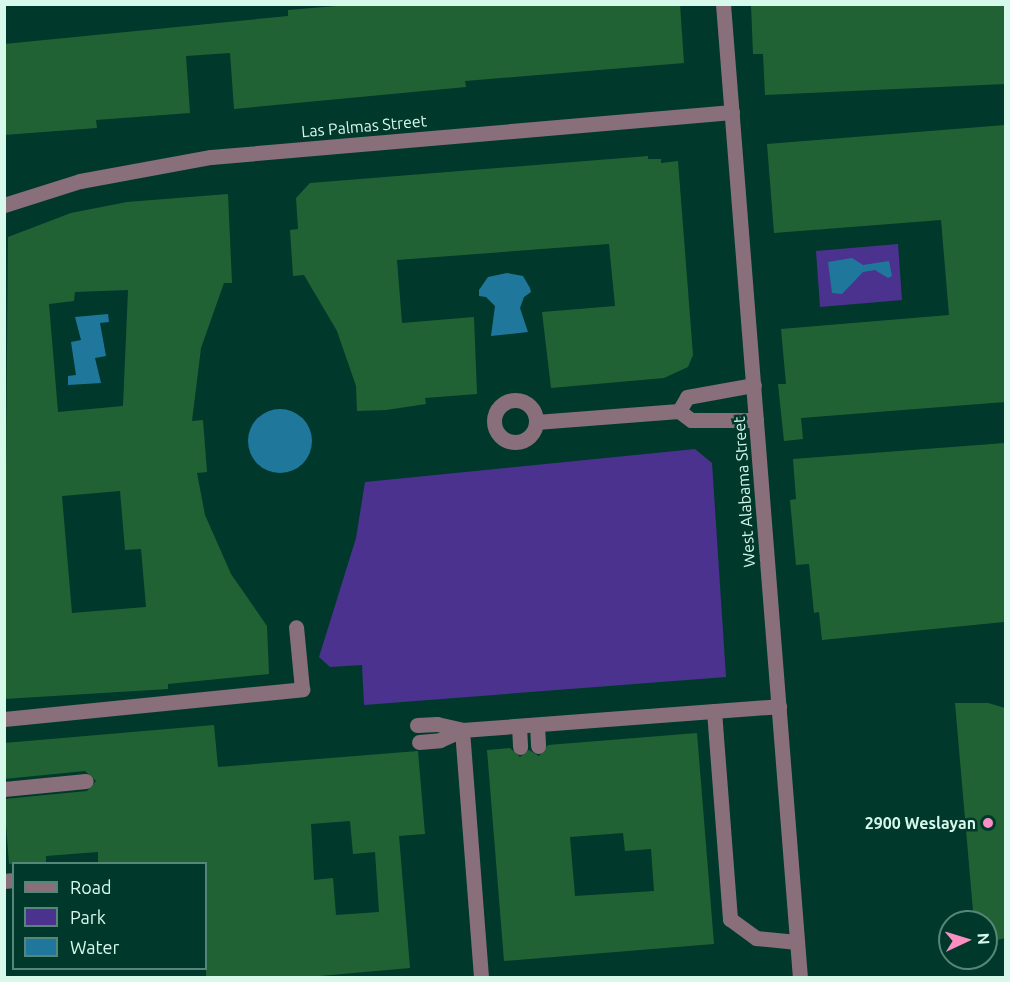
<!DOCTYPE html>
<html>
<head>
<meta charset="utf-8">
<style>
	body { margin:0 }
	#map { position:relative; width:1010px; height:982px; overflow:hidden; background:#00392b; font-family:Ubuntu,sans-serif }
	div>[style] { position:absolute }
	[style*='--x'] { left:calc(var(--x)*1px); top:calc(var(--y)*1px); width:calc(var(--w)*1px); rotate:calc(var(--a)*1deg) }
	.green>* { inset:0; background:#4a328e }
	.water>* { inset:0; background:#1f789c }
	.round { border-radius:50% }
	.building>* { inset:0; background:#216235 }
	.minor>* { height:15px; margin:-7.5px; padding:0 7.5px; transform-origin:7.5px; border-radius:7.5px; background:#886f7a }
	.minor>.ring { margin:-7.5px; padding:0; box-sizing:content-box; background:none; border:15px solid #886f7a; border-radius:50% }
	.dots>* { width:16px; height:16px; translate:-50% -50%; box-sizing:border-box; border:3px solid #00392b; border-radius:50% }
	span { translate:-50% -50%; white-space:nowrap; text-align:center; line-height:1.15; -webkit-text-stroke:5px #00392b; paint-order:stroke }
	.street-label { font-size:16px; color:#d7f9ec }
	.poi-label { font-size:16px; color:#d7f9ec; font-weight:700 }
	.right { translate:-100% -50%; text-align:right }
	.frame { position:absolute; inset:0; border:6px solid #d7f9ec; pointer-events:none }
	.legend { position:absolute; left:12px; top:862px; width:195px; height:108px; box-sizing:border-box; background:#00392b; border:2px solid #568678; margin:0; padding:8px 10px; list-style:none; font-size:18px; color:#d7f9ec }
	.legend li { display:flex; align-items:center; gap:12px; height:30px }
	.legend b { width:30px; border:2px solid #568678 }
	.north { position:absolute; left:938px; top:910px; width:60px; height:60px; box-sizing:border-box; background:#00392b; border:2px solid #568678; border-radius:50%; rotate:86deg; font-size:16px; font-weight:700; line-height:24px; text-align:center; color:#d7f9ec }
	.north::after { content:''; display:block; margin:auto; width:21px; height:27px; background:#fb8fc3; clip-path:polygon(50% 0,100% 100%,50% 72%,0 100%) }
</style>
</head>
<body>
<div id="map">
	<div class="green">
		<i style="clip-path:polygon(898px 244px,902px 300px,820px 307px,816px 251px)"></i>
		<i style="clip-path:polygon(695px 449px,712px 463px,726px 677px,364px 705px,362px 665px,330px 667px,319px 657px,356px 538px,365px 482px)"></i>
	</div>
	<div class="water">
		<i style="clip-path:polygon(852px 258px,863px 265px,889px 261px,892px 276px,888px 278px,875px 270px,863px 272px,842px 294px,832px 293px,828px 262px)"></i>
		<i style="clip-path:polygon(507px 273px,523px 276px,530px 288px,531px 292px,524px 297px,520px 308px,528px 332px,491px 336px,495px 306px,486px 297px,479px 296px,479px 290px,488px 277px)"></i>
		<i style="clip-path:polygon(108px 314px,109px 322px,100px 323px,106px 356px,95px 358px,101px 383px,68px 385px,68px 376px,76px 375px,71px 342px,81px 340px,75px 317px)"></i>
		<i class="round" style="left:248px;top:409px;width:64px;height:64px"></i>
	</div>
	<div class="building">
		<i style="clip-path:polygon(361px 4px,680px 4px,684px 63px,465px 81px,466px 87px,234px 109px,230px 53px,186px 56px,190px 113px,96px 120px,97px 128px,4px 135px,4px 44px,288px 16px,288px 10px)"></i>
		<i style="clip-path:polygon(751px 4px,1005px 4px,1005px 84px,765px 95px,763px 54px,753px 54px)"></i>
		<i style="clip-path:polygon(1005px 125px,1005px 402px,801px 418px,803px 439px,784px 441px,778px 384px,786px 384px,781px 329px,949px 315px,941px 220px,774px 233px,767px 144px)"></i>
		<i style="clip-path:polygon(648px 156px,648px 159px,661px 159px,661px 163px,678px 161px,693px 355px,688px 367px,664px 378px,551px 388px,542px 312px,615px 306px,609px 244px,397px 260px,402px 323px,474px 317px,477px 394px,425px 398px,426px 404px,386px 410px,357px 411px,356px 386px,337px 331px,304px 275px,293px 276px,290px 230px,298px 229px,296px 198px,310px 183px)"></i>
		<i style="clip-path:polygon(evenodd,228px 194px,232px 283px,224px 283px,201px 348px,192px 421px,203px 420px,207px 472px,197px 473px,205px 515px,231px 574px,267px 626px,269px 674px,168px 684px,168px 689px,4px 699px,8px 237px,71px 213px,127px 202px,228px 194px,128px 290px,123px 406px,58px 412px,49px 304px,74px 301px,75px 292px,128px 290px,228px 194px,120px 491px,125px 550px,141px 549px,146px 607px,72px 613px,62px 496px,120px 491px)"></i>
		<i style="clip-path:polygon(1005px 443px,1004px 622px,822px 640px,819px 612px,814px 613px,809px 564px,796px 565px,790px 500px,796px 499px,793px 459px)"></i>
		<i style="clip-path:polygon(955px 703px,988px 703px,1005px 708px,1005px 938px,986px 943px,986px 922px,974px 922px)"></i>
		<i style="clip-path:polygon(evenodd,214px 725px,218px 767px,418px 751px,425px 834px,399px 836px,410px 968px,297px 978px,206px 978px,206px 864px,98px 864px,98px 852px,46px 856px,46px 864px,9px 864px,4px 799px,87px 791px,96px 781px,85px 771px,4px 779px,4px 743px,214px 725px,350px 821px,353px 854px,375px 852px,379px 912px,336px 915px,333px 878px,314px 880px,311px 824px,350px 821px)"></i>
		<i style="clip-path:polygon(evenodd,697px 733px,714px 944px,504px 961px,487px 750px,510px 748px,520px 757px,529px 750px,539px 756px,548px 745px,697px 733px,623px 833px,625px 851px,651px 849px,654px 891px,575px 896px,570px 837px,623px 833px)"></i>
	</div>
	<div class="minor">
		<i style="--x:723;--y:4;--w:977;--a:85.48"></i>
		<i style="--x:4;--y:205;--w:80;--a:-17.5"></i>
		<i style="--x:80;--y:181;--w:133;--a:-10.4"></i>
		<i style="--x:211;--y:157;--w:523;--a:-4.94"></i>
		<i class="ring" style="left:494px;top:400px;width:27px;height:27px"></i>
		<i style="--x:679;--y:411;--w:16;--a:-60"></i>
		<i style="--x:687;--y:397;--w:68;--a:-10.2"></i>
		<i style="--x:536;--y:422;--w:143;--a:-4.4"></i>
		<i style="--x:679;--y:411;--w:15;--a:37"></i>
		<i style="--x:691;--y:420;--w:65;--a:0"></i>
		<i style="--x:714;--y:711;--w:209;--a:85.6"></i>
		<i style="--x:730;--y:919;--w:32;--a:36"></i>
		<i style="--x:756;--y:938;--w:41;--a:5.6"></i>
		<i style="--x:4;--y:719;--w:300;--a:-5.7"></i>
		<i style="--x:302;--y:689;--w:62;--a:-95.5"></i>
		<i style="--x:417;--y:725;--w:20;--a:-3"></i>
		<i style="--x:437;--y:724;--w:26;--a:13"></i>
		<i style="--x:537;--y:725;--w:21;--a:87"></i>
		<i style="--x:519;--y:726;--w:21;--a:87"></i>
		<i style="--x:462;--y:730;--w:249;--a:85.6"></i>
		<i style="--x:419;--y:742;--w:21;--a:-5"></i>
		<i style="--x:440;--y:740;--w:24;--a:-24"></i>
		<i style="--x:462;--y:730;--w:318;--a:-4.3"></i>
		<i style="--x:4;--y:789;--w:82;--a:-5.6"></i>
		<i style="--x:4;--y:881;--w:10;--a:-6"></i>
	</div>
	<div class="dots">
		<i style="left:988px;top:823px;background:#fb8fc3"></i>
	</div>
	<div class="street-label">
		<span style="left:364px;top:126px;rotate:-5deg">Las Palmas Street</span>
		<span style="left:744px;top:492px;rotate:-94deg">West Alabama Street</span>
	</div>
	<div class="poi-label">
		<span class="right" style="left:976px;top:823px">2900 Weslayan</span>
	</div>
	<div class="frame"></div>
	<ul class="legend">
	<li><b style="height:8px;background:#886f7a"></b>Road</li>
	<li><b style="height:16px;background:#4a328e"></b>Park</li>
	<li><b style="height:16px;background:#1f789c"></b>Water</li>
	</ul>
	<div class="north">N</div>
</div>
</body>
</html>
